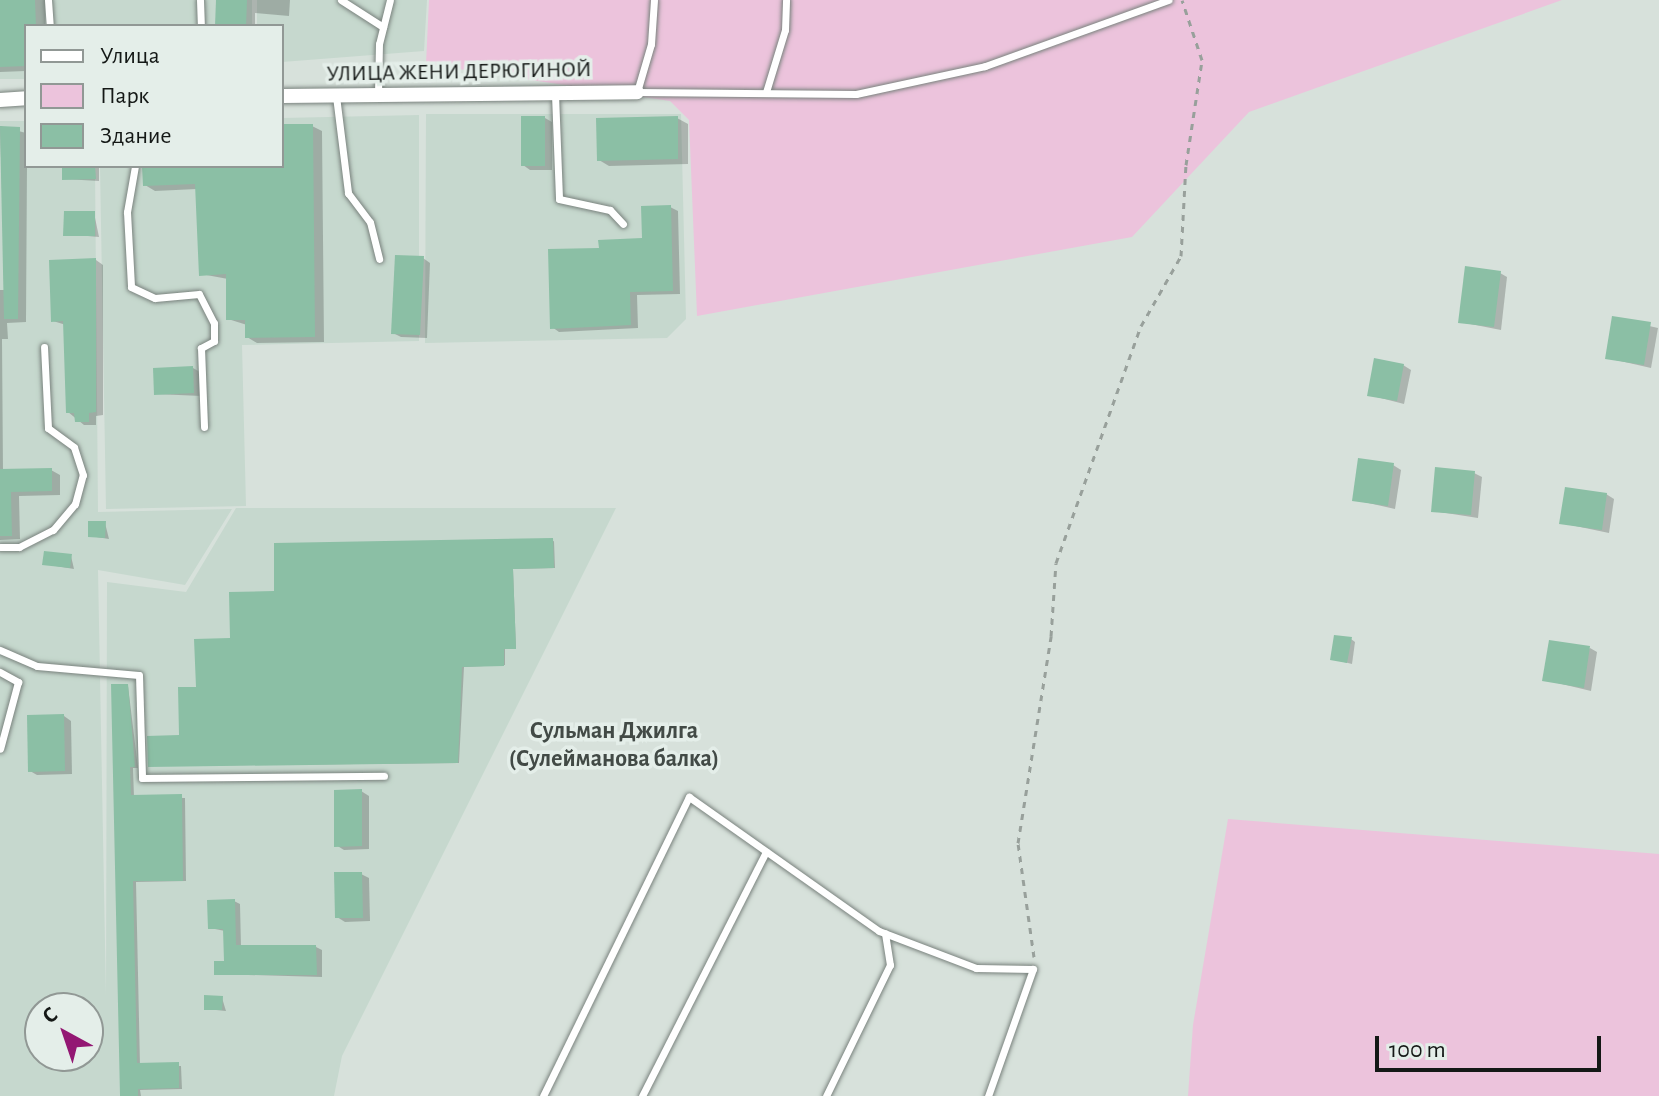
<!DOCTYPE html>
<html>
<head>
<meta charset="utf-8">
<style>
	body { margin:0 }
	#map { position:relative; width:1659px; height:1096px; overflow:hidden; background:#d7e1db; font-family:"Alegreya Sans",sans-serif }
	div>[style] { position:absolute }
	[style*='--x'] { left:calc(var(--x)*1px); top:calc(var(--y)*1px); width:calc(var(--w)*1px); rotate:calc(var(--a)*1deg) }
	.built>* { inset:0; background:#c6d8ce }
	.green>* { inset:0; background:#ecc3dc }
	.shadow>* { inset:0; background:#0003 }
	.building>* { inset:0; background:#8bbfa5 }
	.path>* { height:3px; margin-top:-1.5px; transform-origin:0; background:repeating-linear-gradient(90deg,#98a09b 0 6px,transparent 0 12px) }
	.roads { filter:drop-shadow(0 0 2px #79827d) drop-shadow(0 0 2px #79827d) }
	.service>* { height:7px; margin:-3.5px; padding:0 3.5px; transform-origin:3.5px; border-radius:3.5px; background:#fff }
	.minor>* { height:14px; margin:-7px; padding:0 7px; transform-origin:7px; border-radius:7px; background:#fff }
	span { translate:-50% -50%; white-space:nowrap; text-align:center; line-height:1.15; -webkit-text-stroke:7px #e4eee9; paint-order:stroke }
	.street-label { font-size:22px; color:#141816 }
	.neighbourhood-label { font-size:24px; color:#424a46; font-weight:700 }
	.legend { position:absolute; left:24px; top:24px; width:260px; height:144px; box-sizing:border-box; background:#e4eee9; border:2px solid #919895; margin:0; padding:10px 14px; list-style:none; font-size:24px; color:#141816 }
	.legend li { display:flex; align-items:center; gap:16px; height:40px }
	.legend b { width:40px; border:2px solid #919895 }
	.north { position:absolute; left:24px; top:992px; width:80px; height:80px; box-sizing:border-box; background:#e4eee9; border:2px solid #919895; border-radius:50%; rotate:320deg; font-size:22px; font-weight:700; line-height:32px; text-align:center; color:#141816 }
	.north::after { content:''; display:block; margin:auto; width:28px; height:36px; background:#931773; clip-path:polygon(50% 0,100% 100%,50% 72%,0 100%) }
	.scale { position:absolute; left:1375px; top:1036px; width:226px; height:36px; box-sizing:border-box; border:4px solid #141816; border-top:0; padding-left:10px; font-size:24px; line-height:28px; white-space:nowrap; color:#141816; -webkit-text-stroke:6px #e4eee9; paint-order:stroke }
</style>
</head>
<body>
<div id="map">
	<div class="built">
		<i style="clip-path:polygon(0 0,252px 0,252px 26px,26px 26px,26px 79px,0 79px)"></i>
		<i style="clip-path:polygon(257px 0,427px 0,424px 51px,282px 62px,282px 26px,257px 26px)"></i>
		<i style="clip-path:polygon(426px 114px,681px 114px,686px 319px,667px 338px,425px 343px)"></i>
		<i style="clip-path:polygon(419px 115px,419px 341px,242px 345px,246px 506px,106px 509px,100px 166px,282px 166px,282px 118px)"></i>
		<i style="clip-path:polygon(evenodd,0 121px,26px 121px,26px 166px,95px 166px,98px 512px,232px 509px,185px 585px,98px 570px,106px 996px,107px 582px,186px 592px,236px 508px,616px 508px,342px 1056px,334px 1096px,0 1096px,0 121px,40px 1008px,88px 1008px,88px 1056px,40px 1056px,40px 1008px)"></i>
	</div>
	<div class="green">
		<i style="clip-path:polygon(429px 0,1562px 0,1249px 112px,1132px 237px,697px 316px,689px 120px,670px 101px,426px 64px)"></i>
		<i style="clip-path:polygon(1228px 819px,1659px 854px,1659px 1096px,1188px 1096px,1193px 1025px)"></i>
	</div>
	<div class="shadow">
		<i style="clip-path:polygon(0 0,45px 0,45px 26px,26px 26px,26px 71px,0 72px)"></i>
		<i style="clip-path:polygon(218px 0,290px 0,289px 16px,255px 13px,255px 26px,217px 26px)"></i>
		<i style="clip-path:polygon(545px 118px,552px 122px,552px 170px,530px 170px,523px 165px)"></i>
		<i style="clip-path:polygon(677px 118px,688px 124px,688px 164px,609px 166px,599px 160px)"></i>
		<i style="clip-path:polygon(282px 125px,312px 126px,322px 131px,324px 342px,257px 343px,247px 337px,247px 325px,228px 319px,228px 279px,201px 274px,197px 189px,155px 191px,145px 185px,144px 166px,282px 166px)"></i>
		<i style="clip-path:polygon(0 126px,26px 133px,27px 166px,26px 322px,7px 323px,8px 339px,2px 339px,3px 471px,51px 470px,60px 475px,60px 495px,19px 496px,20px 539px,0 540px,0 290px,5px 290px)"></i>
		<i style="clip-path:polygon(99px 166px,99px 181px,64px 179px,64px 167px)"></i>
		<i style="clip-path:polygon(670px 207px,678px 211px,680px 294px,637px 295px,638px 328px,559px 332px,552px 327px,601px 250px,644px 240px)"></i>
		<i style="clip-path:polygon(94px 213px,99px 237px,65px 234px)"></i>
		<i style="clip-path:polygon(423px 258px,430px 263px,427px 338px,401px 337px,393px 333px)"></i>
		<i style="clip-path:polygon(96px 260px,103px 265px,103px 415px,96px 416px,96px 425px,84px 425px,68px 412px,66px 325px,53px 321px)"></i>
		<i style="clip-path:polygon(1500px 273px,1507px 277px,1501px 330px,1460px 322px)"></i>
		<i style="clip-path:polygon(1614px 318px,1658px 328px,1651px 368px,1607px 358px)"></i>
		<i style="clip-path:polygon(1403px 365px,1411px 370px,1404px 404px,1369px 395px)"></i>
		<i style="clip-path:polygon(193px 368px,200px 372px,201px 396px,156px 394px)"></i>
		<i style="clip-path:polygon(1393px 465px,1401px 470px,1395px 509px,1355px 500px)"></i>
		<i style="clip-path:polygon(1474px 473px,1482px 477px,1478px 518px,1433px 511px)"></i>
		<i style="clip-path:polygon(1606px 494px,1614px 499px,1609px 533px,1561px 523px)"></i>
		<i style="clip-path:polygon(105px 523px,109px 539px,90px 536px)"></i>
		<i style="clip-path:polygon(554px 541px,555px 568px,513px 569px,516px 648px,505px 649px,505px 665px,464px 667px,459px 763px,152px 766px,181px 737px,198px 689px,232px 640px)"></i>
		<i style="clip-path:polygon(71px 556px,74px 569px,44px 564px)"></i>
		<i style="clip-path:polygon(1351px 639px,1355px 642px,1352px 664px,1332px 659px)"></i>
		<i style="clip-path:polygon(1590px 648px,1597px 652px,1591px 691px,1545px 680px)"></i>
		<i style="clip-path:polygon(128px 686px,138px 768px,133px 768px,134px 797px,185px 798px,186px 881px,136px 882px,140px 1065px,181px 1066px,182px 1089px,140px 1090px,141px 1096px,122px 1096px)"></i>
		<i style="clip-path:polygon(64px 716px,71px 721px,72px 774px,37px 775px,30px 771px)"></i>
		<i style="clip-path:polygon(361px 791px,369px 796px,369px 849px,344px 850px,336px 845px)"></i>
		<i style="clip-path:polygon(361px 874px,369px 878px,370px 921px,345px 922px,337px 917px)"></i>
		<i style="clip-path:polygon(234px 901px,240px 904px,241px 947px,316px 947px,322px 950px,322px 977px,216px 974px,226px 963px,225px 931px,210px 928px)"></i>
		<i style="clip-path:polygon(222px 998px,226px 1011px,206px 1009px)"></i>
	</div>
	<div class="building">
		<i style="clip-path:polygon(0 0,35px 0,36px 26px,26px 26px,26px 66px,0 67px)"></i>
		<i style="clip-path:polygon(216px 0,247px 0,246px 26px,215px 26px)"></i>
		<i style="clip-path:polygon(521px 116px,545px 116px,545px 166px,521px 166px)"></i>
		<i style="clip-path:polygon(678px 116px,678px 159px,597px 161px,596px 118px)"></i>
		<i style="clip-path:polygon(282px 124px,313px 124px,315px 337px,245px 338px,245px 320px,226px 320px,226px 274px,199px 276px,195px 184px,143px 186px,142px 166px,282px 166px)"></i>
		<i style="clip-path:polygon(0 126px,20px 127px,18px 319px,4px 319px)"></i>
		<i style="clip-path:polygon(62px 166px,95px 166px,96px 179px,62px 180px)"></i>
		<i style="clip-path:polygon(671px 205px,673px 291px,630px 292px,631px 325px,550px 329px,548px 249px,599px 248px,598px 240px,642px 238px,641px 206px)"></i>
		<i style="clip-path:polygon(64px 211px,95px 211px,95px 236px,63px 236px)"></i>
		<i style="clip-path:polygon(395px 255px,424px 256px,420px 335px,391px 334px)"></i>
		<i style="clip-path:polygon(96px 258px,96px 412px,89px 413px,89px 422px,75px 422px,74px 413px,66px 413px,63px 321px,51px 322px,49px 260px)"></i>
		<i style="clip-path:polygon(1465px 266px,1501px 271px,1494px 327px,1458px 323px)"></i>
		<i style="clip-path:polygon(1612px 316px,1651px 322px,1644px 365px,1605px 359px)"></i>
		<i style="clip-path:polygon(1374px 358px,1404px 364px,1397px 401px,1367px 396px)"></i>
		<i style="clip-path:polygon(193px 366px,194px 393px,154px 395px,153px 368px)"></i>
		<i style="clip-path:polygon(1358px 458px,1394px 463px,1388px 506px,1352px 501px)"></i>
		<i style="clip-path:polygon(1435px 467px,1475px 471px,1471px 515px,1431px 512px)"></i>
		<i style="clip-path:polygon(52px 468px,52px 491px,11px 492px,12px 536px,0 536px,0 469px)"></i>
		<i style="clip-path:polygon(1565px 487px,1607px 493px,1602px 530px,1559px 524px)"></i>
		<i style="clip-path:polygon(88px 521px,106px 521px,105px 538px,88px 537px)"></i>
		<i style="clip-path:polygon(553px 538px,554px 568px,513px 569px,516px 649px,504px 649px,504px 666px,462px 667px,458px 763px,148px 767px,147px 736px,179px 735px,178px 687px,196px 687px,194px 639px,230px 638px,229px 592px,274px 591px,274px 543px)"></i>
		<i style="clip-path:polygon(44px 551px,72px 554px,70px 568px,42px 565px)"></i>
		<i style="clip-path:polygon(1334px 635px,1352px 637px,1347px 663px,1330px 660px)"></i>
		<i style="clip-path:polygon(1549px 640px,1590px 646px,1584px 688px,1542px 681px)"></i>
		<i style="clip-path:polygon(111px 684px,128px 684px,135px 767px,130px 767px,131px 795px,182px 794px,183px 881px,133px 881px,137px 1063px,179px 1062px,179px 1088px,138px 1089px,138px 1096px,120px 1096px)"></i>
		<i style="clip-path:polygon(64px 714px,65px 771px,28px 772px,27px 715px)"></i>
		<i style="clip-path:polygon(362px 789px,362px 846px,334px 847px,334px 790px)"></i>
		<i style="clip-path:polygon(334px 872px,362px 872px,363px 918px,335px 918px)"></i>
		<i style="clip-path:polygon(235px 899px,236px 945px,316px 945px,317px 975px,214px 975px,214px 961px,224px 961px,223px 929px,208px 929px,207px 900px)"></i>
		<i style="clip-path:polygon(204px 995px,223px 996px,222px 1010px,204px 1010px)"></i>
	</div>
	<div class="path">
		<i style="--x:1034;--y:957;--w:115;--a:-98"></i>
		<i style="--x:1018;--y:843;--w:210;--a:-80.9"></i>
		<i style="--x:1051;--y:636;--w:73;--a:-86.1"></i>
		<i style="--x:1056;--y:563;--w:252;--a:-70.3"></i>
		<i style="--x:1141;--y:326;--w:81;--a:-60.3"></i>
		<i style="--x:1181;--y:256;--w:91;--a:-86.9"></i>
		<i style="--x:1186;--y:165;--w:106;--a:-81.3"></i>
		<i style="--x:1202;--y:60;--w:63;--a:-108.4"></i>
	</div>
	<div class="roads">
		<div class="service">
			<i style="--x:48;--y:0;--w:26;--a:86"></i>
			<i style="--x:200;--y:0;--w:26;--a:88"></i>
			<i style="--x:341;--y:0;--w:50;--a:32.7"></i>
			<i style="--x:654;--y:0;--w:44;--a:93.9"></i>
			<i style="--x:651;--y:44;--w:50;--a:106.3"></i>
			<i style="--x:637;--y:92;--w:219;--a:0.5"></i>
			<i style="--x:856;--y:94;--w:132;--a:-12.2"></i>
			<i style="--x:985;--y:66;--w:195;--a:-19.8"></i>
			<i style="--x:766;--y:92;--w:65;--a:-73"></i>
			<i style="--x:785;--y:30;--w:30;--a:-88"></i>
			<i style="--x:555;--y:94;--w:105;--a:87.8"></i>
			<i style="--x:559;--y:199;--w:52;--a:12.2"></i>
			<i style="--x:610;--y:210;--w:19;--a:47"></i>
			<i style="--x:378;--y:95;--w:51;--a:-88.9"></i>
			<i style="--x:379;--y:44;--w:45;--a:-76"></i>
			<i style="--x:336;--y:96;--w:98;--a:82.9"></i>
			<i style="--x:348;--y:193;--w:36;--a:53"></i>
			<i style="--x:370;--y:222;--w:38;--a:76"></i>
			<i style="--x:135;--y:166;--w:47;--a:99.9"></i>
			<i style="--x:127;--y:212;--w:75;--a:86.9"></i>
			<i style="--x:131;--y:287;--w:26;--a:25"></i>
			<i style="--x:155;--y:298;--w:44;--a:-5.2"></i>
			<i style="--x:199;--y:294;--w:33;--a:63"></i>
			<i style="--x:214;--y:323;--w:18;--a:90"></i>
			<i style="--x:214;--y:341;--w:15;--a:152"></i>
			<i style="--x:201;--y:348;--w:79;--a:87.8"></i>
			<i style="--x:0;--y:547;--w:19;--a:0"></i>
			<i style="--x:19;--y:547;--w:38;--a:-27"></i>
			<i style="--x:53;--y:530;--w:34;--a:-50"></i>
			<i style="--x:75;--y:504;--w:30;--a:-75"></i>
			<i style="--x:83;--y:475;--w:29;--a:-108"></i>
			<i style="--x:74;--y:447;--w:32;--a:-144"></i>
			<i style="--x:48;--y:428;--w:81;--a:-92.8"></i>
			<i style="--x:0;--y:650;--w:40;--a:23.4"></i>
			<i style="--x:37;--y:666;--w:102;--a:5"></i>
			<i style="--x:139;--y:675;--w:103;--a:88.3"></i>
			<i style="--x:142;--y:778;--w:242;--a:-0.5"></i>
			<i style="--x:0;--y:672;--w:21;--a:29"></i>
			<i style="--x:18;--y:682;--w:69;--a:105"></i>
			<i style="--x:543;--y:1096;--w:333;--a:-64"></i>
			<i style="--x:689;--y:797;--w:232;--a:35.2"></i>
			<i style="--x:879;--y:931;--w:104;--a:20.9"></i>
			<i style="--x:976;--y:968;--w:57;--a:1"></i>
			<i style="--x:1033;--y:969;--w:135;--a:109.5"></i>
			<i style="--x:642;--y:1096;--w:274;--a:-63.1"></i>
			<i style="--x:826;--y:1096;--w:146;--a:-64"></i>
			<i style="--x:890;--y:965;--w:32;--a:-99"></i>
		</div>
		<div class="minor">
			<i style="--x:282;--y:96;--w:355;--a:-0.6"></i>
			<i style="--x:0;--y:100;--w:26;--a:-4"></i>
		</div>
	</div>
	<div class="street-label">
		<span style="left:459px;top:72px;rotate:-1deg">УЛИЦА ЖЕНИ ДЕРЮГИНОЙ</span>
	</div>
	<div class="neighbourhood-label">
		<span style="left:614px;top:746px">Сульман Джилга<br>(Сулейманова балка)</span>
	</div>
	<ul class="legend">
	<li><b style="height:10px;background:#fff"></b>Улица</li>
	<li><b style="height:22px;background:#ecc3dc"></b>Парк</li>
	<li><b style="height:22px;background:#8bbfa5"></b>Здание</li>
	</ul>
	<div class="north">С</div>
	<div class="scale">100 m</div>
</div>
</body>
</html>
